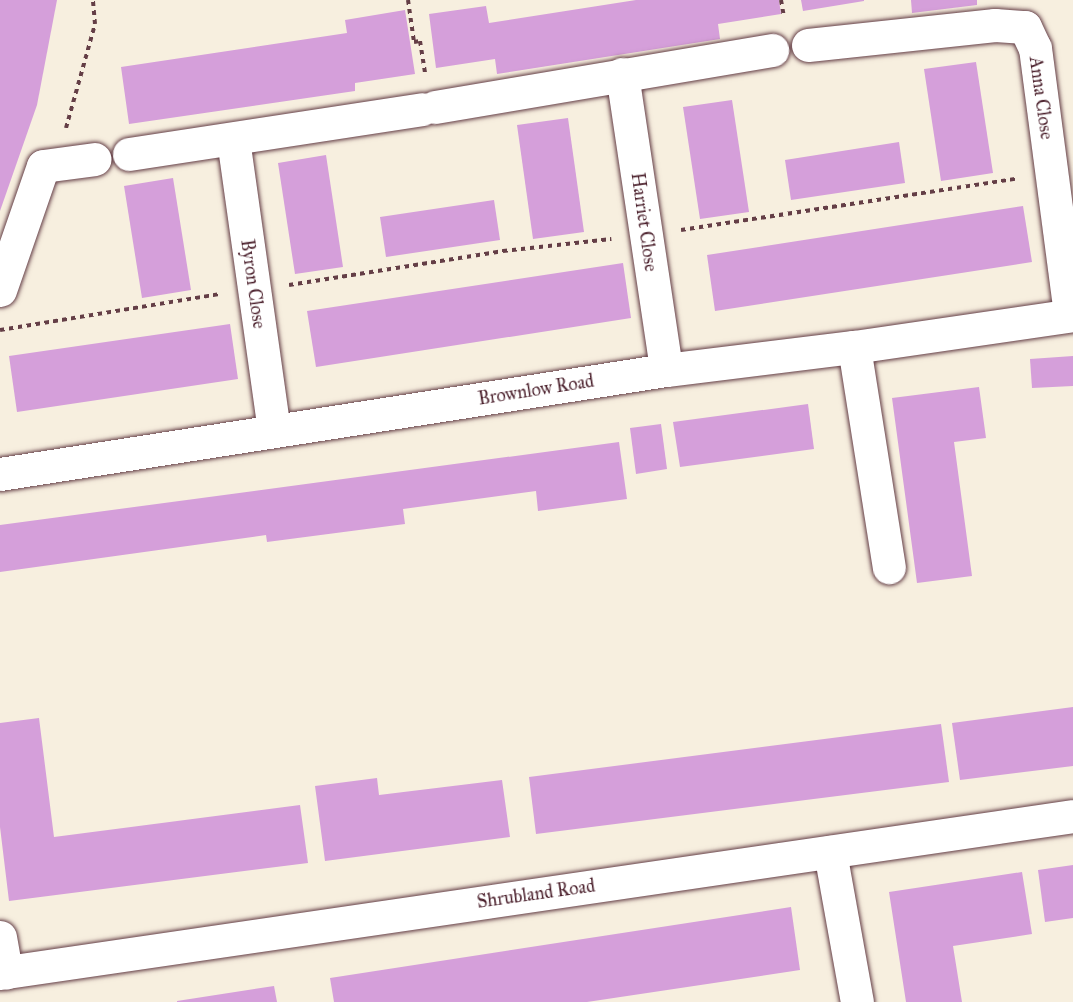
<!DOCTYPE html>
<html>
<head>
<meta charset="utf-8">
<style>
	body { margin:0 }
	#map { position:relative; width:1073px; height:1002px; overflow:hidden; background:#f7efdf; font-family:"IM FELL Great Primer",serif }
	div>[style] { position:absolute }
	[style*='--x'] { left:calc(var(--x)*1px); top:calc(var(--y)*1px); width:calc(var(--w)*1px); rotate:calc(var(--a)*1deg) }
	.building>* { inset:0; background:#d59fda }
	.path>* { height:4px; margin-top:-2px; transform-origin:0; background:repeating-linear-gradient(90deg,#643e46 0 4.5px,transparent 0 9px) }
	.roads { filter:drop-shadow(0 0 2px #643e46) drop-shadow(0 0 2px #643e46) }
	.minor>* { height:33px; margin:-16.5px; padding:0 16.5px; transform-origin:16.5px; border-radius:16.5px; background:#fff }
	span { translate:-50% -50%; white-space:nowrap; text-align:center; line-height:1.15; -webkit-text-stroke:4.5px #fff; paint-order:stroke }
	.street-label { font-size:18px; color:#4a1f2b }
</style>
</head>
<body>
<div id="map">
	<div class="building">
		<i style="clip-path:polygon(0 0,57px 0,37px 105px,0 211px)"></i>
		<i style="clip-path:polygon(636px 0,779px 0,781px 14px,718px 24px,720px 39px,497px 74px,495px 59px,436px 68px,429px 14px,486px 6px,489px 23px)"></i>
		<i style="clip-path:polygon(801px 0,864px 0,864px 1px,803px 11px)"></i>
		<i style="clip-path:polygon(911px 0,977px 0,977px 5px,912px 13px)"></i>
		<i style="clip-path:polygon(405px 10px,415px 74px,355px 83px,355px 91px,129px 124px,121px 67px,347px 33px,345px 20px)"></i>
		<i style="clip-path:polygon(976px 62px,993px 173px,941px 181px,924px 69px)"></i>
		<i style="clip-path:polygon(732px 100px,749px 212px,700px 219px,683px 107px)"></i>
		<i style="clip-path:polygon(568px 118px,584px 232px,533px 239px,517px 125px)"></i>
		<i style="clip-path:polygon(899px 142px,905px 183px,791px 200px,785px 160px)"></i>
		<i style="clip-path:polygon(326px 155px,343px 267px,295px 274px,278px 163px)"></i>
		<i style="clip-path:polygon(173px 178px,191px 290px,142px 298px,124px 186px)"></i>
		<i style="clip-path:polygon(494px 200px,500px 240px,386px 257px,380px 217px)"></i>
		<i style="clip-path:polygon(1023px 206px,1032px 262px,715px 311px,707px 255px)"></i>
		<i style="clip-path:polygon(623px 263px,631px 318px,316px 367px,307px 311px)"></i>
		<i style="clip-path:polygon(230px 324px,238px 379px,17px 412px,9px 356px)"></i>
		<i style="clip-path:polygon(1073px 356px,1073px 386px,1032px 388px,1030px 359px)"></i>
		<i style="clip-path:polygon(979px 387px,986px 438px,954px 442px,972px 576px,917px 583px,892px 398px)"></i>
		<i style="clip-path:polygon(808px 404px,814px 449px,680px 467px,673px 422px)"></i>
		<i style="clip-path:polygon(661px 424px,667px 469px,636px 474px,630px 428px)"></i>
		<i style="clip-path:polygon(619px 442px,627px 499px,538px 511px,536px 491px,403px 509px,405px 524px,267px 542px,266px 535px,0 572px,0 525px)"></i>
		<i style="clip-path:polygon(1073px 707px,1073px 766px,960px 780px,952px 723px)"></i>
		<i style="clip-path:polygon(39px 718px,54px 837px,300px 805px,308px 863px,9px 901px,0 827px,0 723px)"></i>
		<i style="clip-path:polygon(941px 724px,949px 782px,536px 834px,529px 777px)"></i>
		<i style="clip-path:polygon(377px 778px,379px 795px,502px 780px,510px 837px,325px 861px,315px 786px)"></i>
		<i style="clip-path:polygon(1073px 865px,1073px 918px,1045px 922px,1038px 870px)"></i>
		<i style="clip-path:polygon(1022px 872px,1032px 934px,953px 946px,962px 1002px,906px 1002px,889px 892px)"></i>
		<i style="clip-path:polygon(791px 907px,800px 970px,587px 1002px,334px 1002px,330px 978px)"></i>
		<i style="clip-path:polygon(274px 986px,277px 1002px,177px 1002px,177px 1001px)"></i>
	</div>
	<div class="path">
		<i style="--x:408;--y:0;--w:42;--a:81.9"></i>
		<i style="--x:414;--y:42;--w:6;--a:-9"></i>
		<i style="--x:420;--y:41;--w:33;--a:81"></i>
		<i style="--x:781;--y:0;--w:17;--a:80"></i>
		<i style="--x:66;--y:128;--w:108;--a:-74.4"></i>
		<i style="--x:95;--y:24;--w:24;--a:-95"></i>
		<i style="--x:681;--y:230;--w:338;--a:-8.7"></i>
		<i style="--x:289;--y:285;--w:217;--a:-9"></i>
		<i style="--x:503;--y:251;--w:109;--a:-6.3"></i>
		<i style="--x:0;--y:330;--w:222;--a:-9.3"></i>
	</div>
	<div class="roads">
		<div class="minor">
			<i style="--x:808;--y:45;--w:188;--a:-6.1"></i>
			<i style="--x:995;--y:25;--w:30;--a:4"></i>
			<i style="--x:1025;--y:27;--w:23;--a:65"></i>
			<i style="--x:1035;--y:48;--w:269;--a:82.5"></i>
			<i style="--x:622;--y:74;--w:299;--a:81.5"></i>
			<i style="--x:435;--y:107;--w:342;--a:-9.6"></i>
			<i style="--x:233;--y:139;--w:294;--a:82"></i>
			<i style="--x:129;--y:154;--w:296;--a:-8.7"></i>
			<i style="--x:0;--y:290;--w:131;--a:-70.9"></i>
			<i style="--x:43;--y:166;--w:52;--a:-7.7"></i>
			<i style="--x:854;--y:347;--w:223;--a:81"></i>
			<i style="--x:0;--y:474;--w:674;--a:-8.88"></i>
			<i style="--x:666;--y:370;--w:189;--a:-7"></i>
			<i style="--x:854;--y:347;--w:221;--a:-8.3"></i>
			<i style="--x:830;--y:852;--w:152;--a:79.8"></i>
			<i style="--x:0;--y:937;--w:36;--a:80"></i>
			<i style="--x:0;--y:973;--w:1084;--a:-8.32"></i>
		</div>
	</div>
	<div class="street-label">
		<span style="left:1041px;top:98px;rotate:82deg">Anna Close</span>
		<span style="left:644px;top:222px;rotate:82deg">Harriet Close</span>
		<span style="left:253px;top:284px;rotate:82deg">Byron Close</span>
		<span style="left:536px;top:390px;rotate:-9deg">Brownlow Road</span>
		<span style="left:536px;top:894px;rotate:-8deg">Shrubland Road</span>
	</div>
</div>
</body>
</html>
